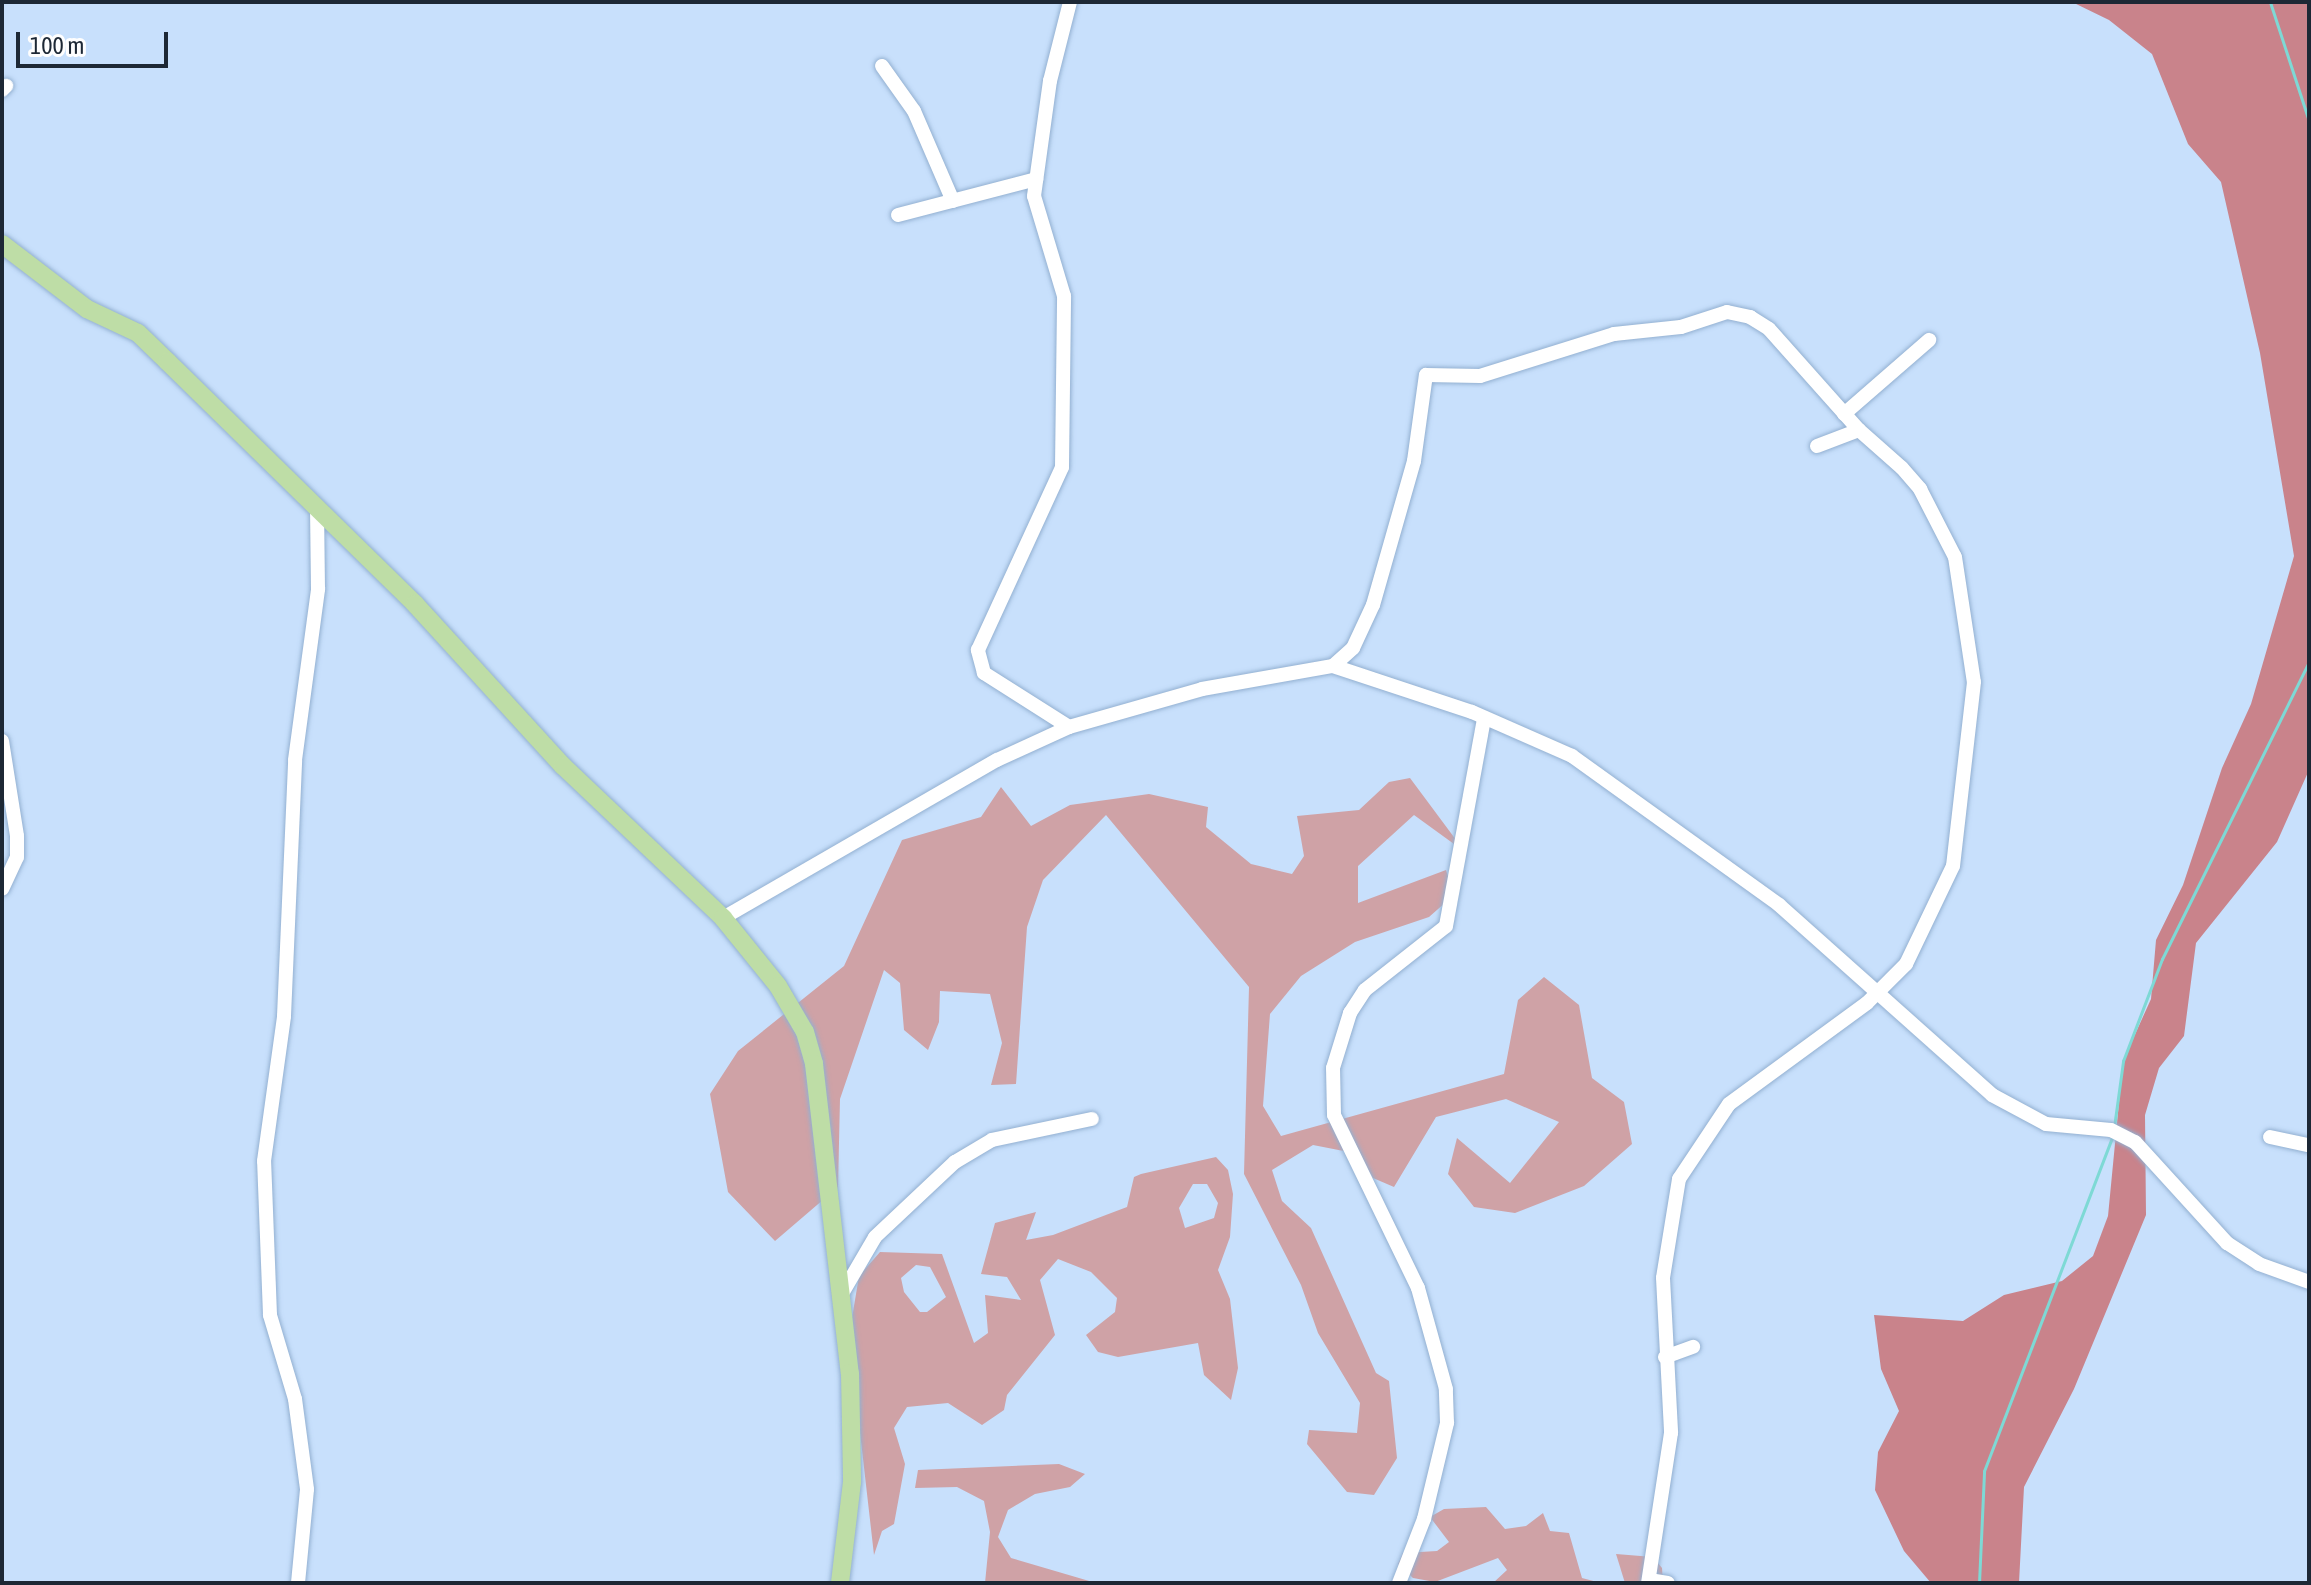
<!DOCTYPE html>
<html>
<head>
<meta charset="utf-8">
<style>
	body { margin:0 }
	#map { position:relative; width:2311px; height:1585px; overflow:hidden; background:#c8e0fc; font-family:"Asap Condensed",sans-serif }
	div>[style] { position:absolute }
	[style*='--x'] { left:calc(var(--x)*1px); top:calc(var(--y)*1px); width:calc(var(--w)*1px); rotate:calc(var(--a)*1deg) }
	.green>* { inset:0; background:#cfa2a6 }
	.forest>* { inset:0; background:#c9838b }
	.stream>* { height:3px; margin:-1.5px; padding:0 1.5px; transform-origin:1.5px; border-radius:1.5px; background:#7ed9d5 }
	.roads { filter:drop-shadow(0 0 2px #93b0d1) drop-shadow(0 0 2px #93b0d1) }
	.minor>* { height:14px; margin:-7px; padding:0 7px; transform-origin:7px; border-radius:7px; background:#fff }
	.major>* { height:18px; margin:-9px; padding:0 9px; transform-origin:9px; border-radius:9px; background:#bedda6 }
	span { translate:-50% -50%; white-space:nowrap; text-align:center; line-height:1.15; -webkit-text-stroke:7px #fefefe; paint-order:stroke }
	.frame { position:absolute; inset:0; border:4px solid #1d2835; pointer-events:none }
	.scale { position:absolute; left:16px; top:32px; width:152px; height:36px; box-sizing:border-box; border:4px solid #1d2835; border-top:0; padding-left:10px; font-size:24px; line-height:28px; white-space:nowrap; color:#1d2835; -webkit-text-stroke:6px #fefefe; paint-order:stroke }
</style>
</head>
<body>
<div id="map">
	<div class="green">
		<i style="clip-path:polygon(1410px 778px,1465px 852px,1414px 815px,1358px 866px,1358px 903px,1446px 870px,1454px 895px,1429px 917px,1355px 942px,1301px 976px,1270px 1014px,1263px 1106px,1281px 1136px,1504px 1074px,1518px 1000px,1544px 977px,1579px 1005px,1592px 1078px,1624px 1102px,1632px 1144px,1584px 1186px,1515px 1213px,1474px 1207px,1448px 1174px,1457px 1138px,1510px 1183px,1559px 1122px,1506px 1099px,1436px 1117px,1394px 1187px,1373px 1178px,1359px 1154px,1313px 1145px,1272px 1170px,1282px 1201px,1311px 1228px,1376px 1373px,1389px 1381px,1397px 1458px,1374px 1495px,1347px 1492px,1307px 1444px,1309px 1430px,1357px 1433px,1360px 1403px,1318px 1333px,1301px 1285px,1244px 1174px,1249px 987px,1106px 815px,1043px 880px,1027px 927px,1016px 1084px,991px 1085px,1002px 1043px,990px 994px,940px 991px,939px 1022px,928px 1050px,904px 1030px,900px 983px,884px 970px,840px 1099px,838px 1187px,775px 1241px,728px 1192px,710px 1094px,738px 1051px,844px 966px,902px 840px,981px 817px,1001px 787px,1031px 826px,1070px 805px,1149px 794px,1208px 807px,1206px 827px,1251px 864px,1292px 874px,1304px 856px,1297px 816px,1359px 810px,1389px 782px)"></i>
		<i style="clip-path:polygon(evenodd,1216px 1157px,1228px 1170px,1233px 1194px,1230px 1237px,1218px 1270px,1230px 1299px,1238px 1368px,1231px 1400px,1204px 1375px,1198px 1343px,1118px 1357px,1098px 1352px,1086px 1335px,1115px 1312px,1117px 1298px,1091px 1272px,1058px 1259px,1040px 1280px,1055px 1335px,1007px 1395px,1004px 1410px,982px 1425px,948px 1403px,907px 1407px,894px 1428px,905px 1464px,894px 1524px,882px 1531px,874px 1555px,849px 1336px,859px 1276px,880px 1252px,942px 1254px,974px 1343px,988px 1333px,985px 1295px,1021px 1300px,1007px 1277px,981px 1274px,995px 1223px,1036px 1212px,1026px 1240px,1053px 1235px,1127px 1207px,1134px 1177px,1141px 1174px,1216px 1157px,1193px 1184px,1207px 1184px,1218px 1203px,1214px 1218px,1185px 1228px,1179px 1208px,1193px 1184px,1216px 1157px,916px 1265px,930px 1267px,946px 1297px,927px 1312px,920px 1312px,904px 1292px,901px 1278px,916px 1265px)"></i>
		<i style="clip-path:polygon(1059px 1464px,1085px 1474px,1070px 1487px,1035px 1494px,1008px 1510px,998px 1537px,1011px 1558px,1096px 1583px,985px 1583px,990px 1532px,984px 1501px,957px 1487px,915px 1488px,918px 1470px)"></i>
		<i style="clip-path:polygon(1486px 1507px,1505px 1529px,1526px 1526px,1543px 1513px,1550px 1531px,1569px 1533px,1582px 1578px,1601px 1583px,1493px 1583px,1507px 1570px,1498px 1558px,1435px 1582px,1413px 1578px,1398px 1564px,1403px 1553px,1437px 1551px,1449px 1542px,1430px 1517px,1444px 1509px)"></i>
		<i style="clip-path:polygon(1616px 1554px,1653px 1557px,1662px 1568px,1663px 1583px,1625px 1583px)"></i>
	</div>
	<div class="forest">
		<i style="clip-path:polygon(2072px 2px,2309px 2px,2309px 770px,2277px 842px,2196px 943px,2184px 1036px,2159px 1068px,2145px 1115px,2146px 1215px,2074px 1389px,2024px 1487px,2019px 1583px,1931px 1583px,1904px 1551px,1875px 1490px,1878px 1452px,1899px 1411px,1881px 1369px,1874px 1315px,1963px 1321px,2004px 1295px,2062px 1281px,2093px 1256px,2108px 1216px,2123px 1061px,2151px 999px,2156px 940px,2183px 885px,2222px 768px,2251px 704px,2294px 556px,2260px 353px,2221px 182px,2188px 144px,2152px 54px,2109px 20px)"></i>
	</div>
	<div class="stream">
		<i style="--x:2270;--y:2;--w:125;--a:71.9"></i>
		<i style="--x:2114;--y:1127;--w:67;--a:-82.2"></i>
		<i style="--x:2123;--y:1061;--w:109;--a:-69.1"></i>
		<i style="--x:2162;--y:959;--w:332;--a:-63.7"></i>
		<i style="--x:1979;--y:1583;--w:112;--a:-87.4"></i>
		<i style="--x:1984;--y:1471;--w:360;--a:-69"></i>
	</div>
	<div class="roads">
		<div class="minor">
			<i style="--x:882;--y:66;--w:55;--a:54.6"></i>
			<i style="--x:914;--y:111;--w:98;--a:66.6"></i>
			<i style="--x:2;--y:90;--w:6;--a:-45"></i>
			<i style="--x:898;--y:215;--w:143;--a:-14.6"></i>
			<i style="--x:1844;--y:414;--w:113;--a:-41"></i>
			<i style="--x:1817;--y:446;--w:45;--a:-20.9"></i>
			<i style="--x:1333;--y:666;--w:27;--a:-42"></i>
			<i style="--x:1353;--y:648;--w:47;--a:-65.1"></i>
			<i style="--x:1373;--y:605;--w:150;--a:-74.1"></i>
			<i style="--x:1414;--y:461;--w:87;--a:-82.1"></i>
			<i style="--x:1426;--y:375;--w:54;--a:1.1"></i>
			<i style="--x:1480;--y:376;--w:140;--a:-17.4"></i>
			<i style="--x:1614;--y:334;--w:67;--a:-6"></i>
			<i style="--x:1681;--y:327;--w:48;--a:-18.1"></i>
			<i style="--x:1727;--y:312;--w:24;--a:12"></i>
			<i style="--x:1750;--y:317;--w:22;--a:32"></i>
			<i style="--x:1769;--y:329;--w:135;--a:48.3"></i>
			<i style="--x:1859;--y:430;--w:57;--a:41.5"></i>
			<i style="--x:1902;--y:468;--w:28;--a:49"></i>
			<i style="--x:1920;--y:489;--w:76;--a:62.8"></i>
			<i style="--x:1955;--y:557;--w:126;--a:81.4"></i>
			<i style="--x:1974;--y:682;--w:185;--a:96.5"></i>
			<i style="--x:1953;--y:866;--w:109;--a:115.6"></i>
			<i style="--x:1906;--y:964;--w:55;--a:135"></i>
			<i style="--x:1867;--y:1003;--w:171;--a:143.8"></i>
			<i style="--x:1729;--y:1104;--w:90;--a:123.7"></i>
			<i style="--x:1679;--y:1179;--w:100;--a:99.2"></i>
			<i style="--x:1663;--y:1278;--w:155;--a:87"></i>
			<i style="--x:1671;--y:1433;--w:152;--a:98.7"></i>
			<i style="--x:1069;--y:727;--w:101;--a:-147.6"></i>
			<i style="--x:984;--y:673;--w:24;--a:-105"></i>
			<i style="--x:978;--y:650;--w:201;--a:-65.3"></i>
			<i style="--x:1062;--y:467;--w:171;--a:-89.3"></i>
			<i style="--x:1064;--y:296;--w:104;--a:-106.7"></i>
			<i style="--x:1034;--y:196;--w:116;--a:-82.1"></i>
			<i style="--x:1050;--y:81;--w:81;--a:-75.8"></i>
			<i style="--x:2;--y:741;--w:96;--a:81"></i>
			<i style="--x:17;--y:836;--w:21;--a:90"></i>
			<i style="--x:17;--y:857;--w:35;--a:115"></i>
			<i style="--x:723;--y:918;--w:316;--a:-30"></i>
			<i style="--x:997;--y:760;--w:79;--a:-24.6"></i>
			<i style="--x:1069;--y:727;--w:138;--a:-15.9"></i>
			<i style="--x:1202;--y:689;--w:133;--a:-10"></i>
			<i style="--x:1333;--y:666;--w:146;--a:18.3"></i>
			<i style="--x:1472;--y:712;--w:109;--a:23.7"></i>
			<i style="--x:1572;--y:756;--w:255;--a:35.7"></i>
			<i style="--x:1779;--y:905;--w:285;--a:41.7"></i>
			<i style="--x:1992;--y:1095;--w:61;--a:28.2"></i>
			<i style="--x:2046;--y:1124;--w:65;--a:5.3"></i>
			<i style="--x:2111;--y:1130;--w:27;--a:27"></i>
			<i style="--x:2135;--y:1142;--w:137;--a:47.7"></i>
			<i style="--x:2227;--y:1243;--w:38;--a:33"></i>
			<i style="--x:2259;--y:1264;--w:53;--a:19.8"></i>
			<i style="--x:2270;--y:1137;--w:40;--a:12"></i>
			<i style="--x:840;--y:1297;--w:69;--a:-59.7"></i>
			<i style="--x:875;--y:1237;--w:110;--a:-43.2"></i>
			<i style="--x:955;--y:1162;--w:43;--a:-30.7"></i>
			<i style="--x:992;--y:1140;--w:102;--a:-11.9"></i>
			<i style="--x:1665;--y:1357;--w:30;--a:-20"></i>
			<i style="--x:1649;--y:1580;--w:19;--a:9"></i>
			<i style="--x:298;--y:1583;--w:94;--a:-84.5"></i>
			<i style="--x:307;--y:1489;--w:91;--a:-97.6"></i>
			<i style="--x:295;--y:1399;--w:88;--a:-106.6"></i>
			<i style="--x:270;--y:1315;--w:154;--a:-92.2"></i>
			<i style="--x:264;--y:1161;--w:146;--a:-82.1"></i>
			<i style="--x:284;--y:1016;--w:256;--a:-87.5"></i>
			<i style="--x:295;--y:760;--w:173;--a:-82.3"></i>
			<i style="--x:318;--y:589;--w:81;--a:-90.7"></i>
			<i style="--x:1399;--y:1583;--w:69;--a:-68.7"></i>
			<i style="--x:1424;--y:1519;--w:99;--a:-76.5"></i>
			<i style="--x:1447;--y:1423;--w:34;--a:-92"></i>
			<i style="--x:1446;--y:1389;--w:105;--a:-105.5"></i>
			<i style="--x:1418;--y:1288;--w:192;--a:-115.9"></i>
			<i style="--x:1334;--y:1115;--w:47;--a:-91.2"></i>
			<i style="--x:1333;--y:1068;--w:58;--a:-72.8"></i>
			<i style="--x:1350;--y:1013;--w:27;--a:-57"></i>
			<i style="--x:1365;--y:990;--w:103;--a:-38.3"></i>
			<i style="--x:1446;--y:926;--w:211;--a:-79.6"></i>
		</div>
		<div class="major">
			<i style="--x:2;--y:244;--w:107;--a:37.4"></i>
			<i style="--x:87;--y:309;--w:56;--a:25.2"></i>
			<i style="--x:138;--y:333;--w:42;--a:44"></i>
			<i style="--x:168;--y:362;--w:346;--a:44.4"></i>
			<i style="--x:415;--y:604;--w:219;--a:47.6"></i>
			<i style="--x:563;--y:766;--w:221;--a:43.5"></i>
			<i style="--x:723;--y:918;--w:87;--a:51"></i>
			<i style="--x:778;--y:986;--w:53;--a:59.6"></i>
			<i style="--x:805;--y:1032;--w:33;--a:74"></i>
			<i style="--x:814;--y:1064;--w:311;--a:83.4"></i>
			<i style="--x:850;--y:1373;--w:109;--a:88.9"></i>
			<i style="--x:852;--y:1482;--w:102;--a:96.8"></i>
		</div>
	</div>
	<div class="frame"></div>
	<div class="scale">100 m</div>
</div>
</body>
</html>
